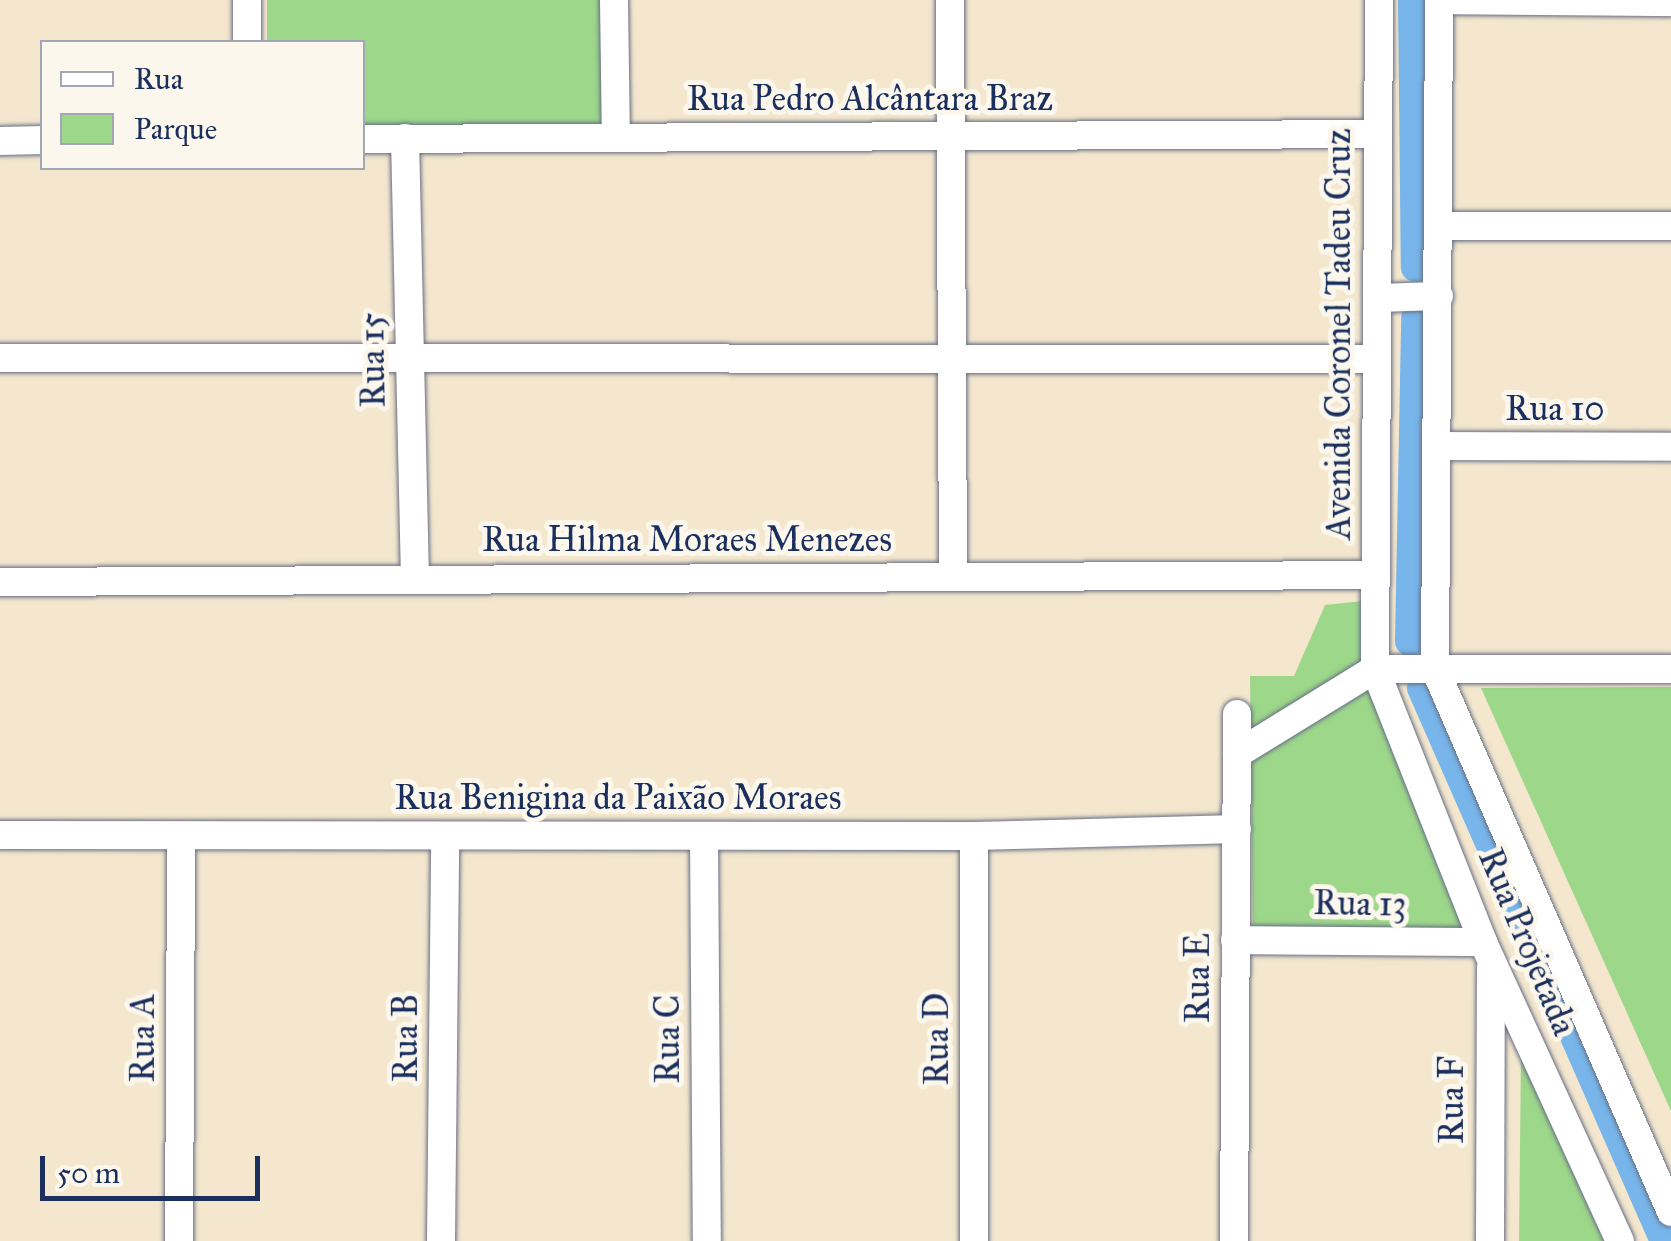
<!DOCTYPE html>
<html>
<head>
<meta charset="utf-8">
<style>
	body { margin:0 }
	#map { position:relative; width:1671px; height:1241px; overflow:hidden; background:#f4e7ce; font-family:"IM FELL Great Primer",serif }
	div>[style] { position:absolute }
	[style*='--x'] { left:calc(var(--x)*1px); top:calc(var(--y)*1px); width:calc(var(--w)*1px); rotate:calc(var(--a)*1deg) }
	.green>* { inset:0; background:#9dd78a }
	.canal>* { height:30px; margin:-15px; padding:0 15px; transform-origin:15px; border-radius:15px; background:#77b5ea }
	.roads { filter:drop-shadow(0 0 2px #676f85) drop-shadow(0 0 2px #676f85) }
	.minor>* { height:28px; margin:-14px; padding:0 14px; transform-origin:14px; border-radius:14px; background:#fff }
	span { translate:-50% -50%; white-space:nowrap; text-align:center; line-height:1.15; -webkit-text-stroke:10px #fbf7ec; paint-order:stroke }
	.street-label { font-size:35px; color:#1b2f5e }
	.legend { position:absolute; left:40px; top:40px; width:325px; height:130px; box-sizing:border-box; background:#fbf7ec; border:2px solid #a1a7b3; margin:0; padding:12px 18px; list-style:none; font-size:30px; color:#1b2f5e }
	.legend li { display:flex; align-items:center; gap:20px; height:50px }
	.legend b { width:50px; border:2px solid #a1a7b3 }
	.scale { position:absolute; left:40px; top:1156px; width:220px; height:45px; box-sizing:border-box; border:5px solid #1b2f5e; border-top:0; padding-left:12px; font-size:30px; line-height:35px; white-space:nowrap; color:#1b2f5e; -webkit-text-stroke:8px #fbf7ec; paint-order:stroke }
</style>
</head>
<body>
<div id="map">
	<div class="green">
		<i style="clip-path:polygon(267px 0,601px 0,601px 124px,363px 126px,362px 42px,267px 42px)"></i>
		<i style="clip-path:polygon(1363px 601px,1465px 929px,1253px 931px,1250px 676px,1294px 676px,1325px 605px)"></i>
		<i style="clip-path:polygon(1671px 687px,1671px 1111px,1481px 688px)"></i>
		<i style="clip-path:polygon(1521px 1053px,1604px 1241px,1519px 1241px)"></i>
	</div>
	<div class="canal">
		<i style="--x:1413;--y:0;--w:267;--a:89.4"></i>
		<i style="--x:1410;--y:641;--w:323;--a:-88.9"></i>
		<i style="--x:1422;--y:688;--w:604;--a:66.28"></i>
	</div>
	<div class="roads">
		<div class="minor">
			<i style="--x:247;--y:0;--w:42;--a:90"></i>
			<i style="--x:614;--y:0;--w:138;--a:89.2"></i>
			<i style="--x:950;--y:0;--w:576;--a:89.7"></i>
			<i style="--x:1379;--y:0;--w:669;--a:90.34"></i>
			<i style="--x:1375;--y:669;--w:294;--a:68.4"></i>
			<i style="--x:1483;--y:942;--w:329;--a:65.4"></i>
			<i style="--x:1439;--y:0;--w:669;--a:90.34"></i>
			<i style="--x:1435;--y:669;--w:592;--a:66.51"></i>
			<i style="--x:1439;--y:0;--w:232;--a:0.5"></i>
			<i style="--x:405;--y:138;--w:441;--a:88.7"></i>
			<i style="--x:362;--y:139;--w:1015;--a:-0.28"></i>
			<i style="--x:0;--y:141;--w:42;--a:-1.4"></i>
			<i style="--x:1438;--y:226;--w:233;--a:0"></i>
			<i style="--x:1377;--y:298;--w:62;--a:-1.8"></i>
			<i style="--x:0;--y:358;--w:1377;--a:0.04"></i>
			<i style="--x:1439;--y:446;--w:232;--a:0.2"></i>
			<i style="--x:0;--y:582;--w:1374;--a:-0.29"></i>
			<i style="--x:1375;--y:669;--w:296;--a:0"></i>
			<i style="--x:1237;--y:754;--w:162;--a:-31.6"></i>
			<i style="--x:0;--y:835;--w:974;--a:0.06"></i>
			<i style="--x:974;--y:836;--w:263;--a:-1.5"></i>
			<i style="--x:704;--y:836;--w:405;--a:89.6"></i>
			<i style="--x:1235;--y:940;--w:248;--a:0.5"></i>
			<i style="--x:179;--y:1241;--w:405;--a:-89.7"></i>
			<i style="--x:441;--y:1241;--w:405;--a:-89.4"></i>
			<i style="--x:974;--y:1241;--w:405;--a:-90"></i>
			<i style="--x:1234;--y:1241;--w:527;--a:-89.67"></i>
			<i style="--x:1490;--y:1241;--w:273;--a:-89.8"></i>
		</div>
	</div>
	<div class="street-label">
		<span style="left:870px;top:99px">Rua Pedro Alcântara Braz</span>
		<span style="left:1339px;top:334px;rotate:-90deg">Avenida Coronel Tadeu Cruz</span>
		<span style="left:373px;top:360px;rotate:-91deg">Rua 15</span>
		<span style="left:1555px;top:409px">Rua 10</span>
		<span style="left:687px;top:540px">Rua Hilma Moraes Menezes</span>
		<span style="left:618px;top:798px">Rua Benigina da Paixão Moraes</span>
		<span style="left:1360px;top:904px;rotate:1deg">Rua 13</span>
		<span style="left:1527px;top:942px;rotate:67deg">Rua Projetada</span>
		<span style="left:1198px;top:978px;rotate:-90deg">Rua E</span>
		<span style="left:143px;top:1038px;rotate:-90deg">Rua A</span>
		<span style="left:406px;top:1038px;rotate:-90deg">Rua B</span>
		<span style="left:668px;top:1039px;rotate:-90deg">Rua C</span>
		<span style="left:937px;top:1039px;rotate:-90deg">Rua D</span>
		<span style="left:1452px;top:1100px;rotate:-90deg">Rua F</span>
	</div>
	<ul class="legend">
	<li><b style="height:12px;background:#fff"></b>Rua</li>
	<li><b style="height:28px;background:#9dd78a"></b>Parque</li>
	</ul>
	<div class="scale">50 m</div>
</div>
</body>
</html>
